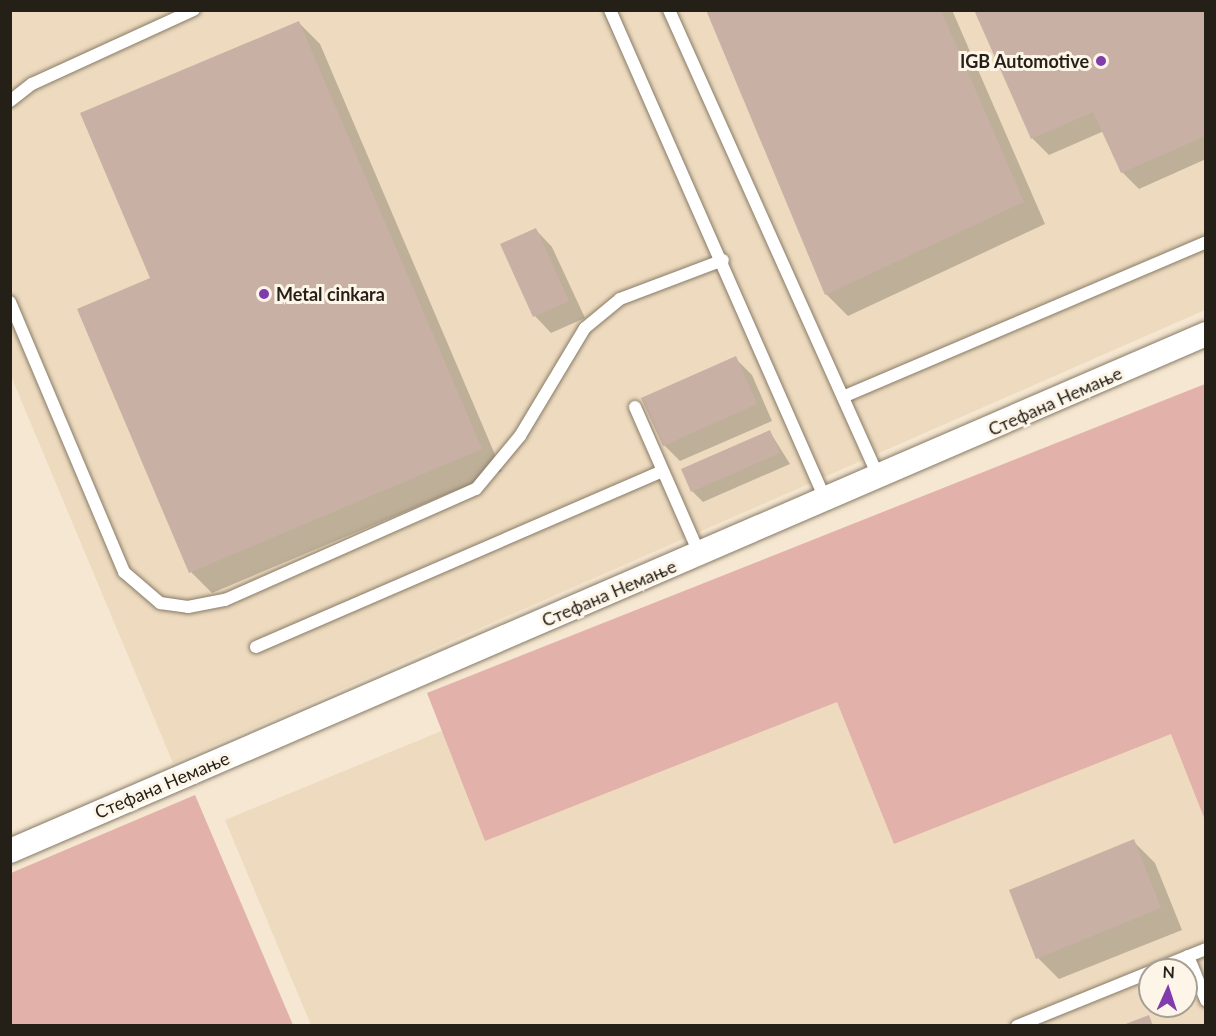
<!DOCTYPE html>
<html>
<head>
<meta charset="utf-8">
<style>
	body { margin:0 }
	#map { position:relative; width:1216px; height:1036px; overflow:hidden; background:#f5e7d1; font-family:Lato,sans-serif }
	div>[style] { position:absolute }
	[style*='--x'] { left:calc(var(--x)*1px); top:calc(var(--y)*1px); width:calc(var(--w)*1px); rotate:calc(var(--a)*1deg) }
	.built>* { inset:0; background:#eedbbf }
	.green>* { inset:0; background:#e2b1aa }
	.shadow>* { inset:0; background:#0003 }
	.building>* { inset:0; background:#c8b1a4 }
	.roads { filter:drop-shadow(0 0 2px #887b67) drop-shadow(0 0 2px #887b67) }
	.lane>* { height:12px; margin:-6px; padding:0 6px; transform-origin:6px; border-radius:6px; background:#fff }
	.street>* { height:24px; margin:-12px; padding:0 12px; transform-origin:12px; border-radius:12px; background:#fff }
	.dots>* { width:16px; height:16px; translate:-50% -50%; box-sizing:border-box; border:3px solid #fdf5e8; border-radius:50% }
	span { translate:-50% -50%; white-space:nowrap; text-align:center; line-height:1.15; -webkit-text-stroke:6px #fdf5e8; paint-order:stroke }
	.poi-label { font-size:18px; color:#241f17; font-weight:700 }
	.right { translate:-100% -50%; text-align:right }
	.left { translate:0 -50%; text-align:left }
	.street-label { font-size:18px; color:#241f17 }
	.frame { position:absolute; inset:0; border:12px solid #241f17; pointer-events:none }
	.north { position:absolute; left:1138px; top:958px; width:60px; height:60px; box-sizing:border-box; background:#fdf5e8; border:2px solid #a69f94; border-radius:50%; rotate:3deg; font-size:16px; font-weight:700; line-height:24px; text-align:center; color:#241f17 }
	.north::after { content:''; display:block; margin:auto; width:21px; height:27px; background:#823bad; clip-path:polygon(50% 0,100% 100%,50% 72%,0 100%) }
</style>
</head>
<body>
<div id="map">
	<div class="built">
		<i style="clip-path:polygon(10px 11px,1205px 11px,1205px 310px,173px 763px,11px 376px)"></i>
		<i style="clip-path:polygon(evenodd,1205px 417px,1205px 1025px,311px 1025px,225px 820px,1205px 417px,1150px 970px,1186px 970px,1186px 1006px,1150px 1006px,1150px 970px)"></i>
	</div>
	<div class="green">
		<i style="clip-path:polygon(1205px 384px,1205px 820px,1171px 734px,894px 844px,837px 702px,485px 841px,427px 693px)"></i>
		<i style="clip-path:polygon(195px 795px,293px 1025px,11px 1025px,11px 873px)"></i>
	</div>
	<div class="shadow">
		<i style="clip-path:polygon(707px 10px,952px 10px,1045px 224px,848px 316px,826px 294px)"></i>
		<i style="clip-path:polygon(1206px 10px,1206px 159px,1139px 189px,1122px 172px,1104px 131px,1049px 155px,1032px 138px)"></i>
		<i style="clip-path:polygon(299px 23px,320px 44px,502px 471px,212px 593px,191px 572px,152px 279px)"></i>
		<i style="clip-path:polygon(536px 230px,552px 247px,585px 318px,551px 333px,535px 316px,502px 245px)"></i>
		<i style="clip-path:polygon(735px 358px,752px 375px,772px 421px,680px 461px,664px 445px)"></i>
		<i style="clip-path:polygon(770px 432px,790px 464px,703px 502px,692px 491px)"></i>
		<i style="clip-path:polygon(1133px 841px,1155px 863px,1182px 930px,1059px 979px,1038px 958px)"></i>
	</div>
	<div class="building">
		<i style="clip-path:polygon(706px 10px,941px 10px,1024px 202px,825px 295px)"></i>
		<i style="clip-path:polygon(974px 10px,1206px 10px,1206px 136px,1121px 173px,1093px 112px,1031px 139px)"></i>
		<i style="clip-path:polygon(299px 21px,482px 449px,189px 573px,77px 309px,150px 278px,80px 113px)"></i>
		<i style="clip-path:polygon(536px 228px,569px 301px,533px 317px,500px 244px)"></i>
		<i style="clip-path:polygon(736px 356px,757px 404px,663px 446px,641px 398px)"></i>
		<i style="clip-path:polygon(770px 430px,780px 453px,691px 492px,681px 469px)"></i>
		<i style="clip-path:polygon(1134px 839px,1161px 908px,1036px 959px,1009px 890px)"></i>
		<i style="clip-path:polygon(1149px 1015px,1153px 1026px,1123px 1026px,1123px 1025px)"></i>
	</div>
	<div class="roads">
		<div class="lane">
			<i style="--x:610;--y:10;--w:536;--a:66.25"></i>
			<i style="--x:669;--y:10;--w:513;--a:65.83"></i>
			<i style="--x:10;--y:101;--w:28;--a:-38"></i>
			<i style="--x:32;--y:84;--w:178;--a:-24.6"></i>
			<i style="--x:10;--y:302;--w:293;--a:67.1"></i>
			<i style="--x:124;--y:572;--w:48;--a:40.7"></i>
			<i style="--x:160;--y:603;--w:28;--a:8"></i>
			<i style="--x:188;--y:607;--w:38;--a:-11"></i>
			<i style="--x:225;--y:600;--w:274;--a:-23.9"></i>
			<i style="--x:476;--y:489;--w:69;--a:-50.3"></i>
			<i style="--x:520;--y:436;--w:126;--a:-59"></i>
			<i style="--x:585;--y:328;--w:45;--a:-39.6"></i>
			<i style="--x:620;--y:299;--w:110;--a:-20.7"></i>
			<i style="--x:843;--y:397;--w:395;--a:-23.1"></i>
			<i style="--x:635;--y:407;--w:162;--a:66.3"></i>
			<i style="--x:256;--y:647;--w:443;--a:-23.4"></i>
			<i style="--x:1188;--y:956;--w:48;--a:67.8"></i>
			<i style="--x:1154;--y:970;--w:56;--a:-22"></i>
			<i style="--x:1017;--y:1026;--w:144;--a:-22.1"></i>
		</div>
		<div class="street">
			<i style="--x:10;--y:851;--w:1303;--a:-23.38"></i>
		</div>
	</div>
	<div class="dots">
		<i style="left:1101px;top:61px;background:#823bad"></i>
		<i style="left:264px;top:294px;background:#823bad"></i>
	</div>
	<div class="poi-label">
		<span class="right" style="left:1089px;top:61px">IGB Automotive</span>
		<span class="left" style="left:276px;top:294px">Metal cinkara</span>
	</div>
	<div class="street-label">
		<span style="left:1055px;top:401px;rotate:-24deg">Стефана Немање</span>
		<span style="left:609px;top:593px;rotate:-23deg">Стефана Немање</span>
		<span style="left:162px;top:785px;rotate:-23deg">Стефана Немање</span>
	</div>
	<div class="frame"></div>
	<div class="north">N</div>
</div>
</body>
</html>
